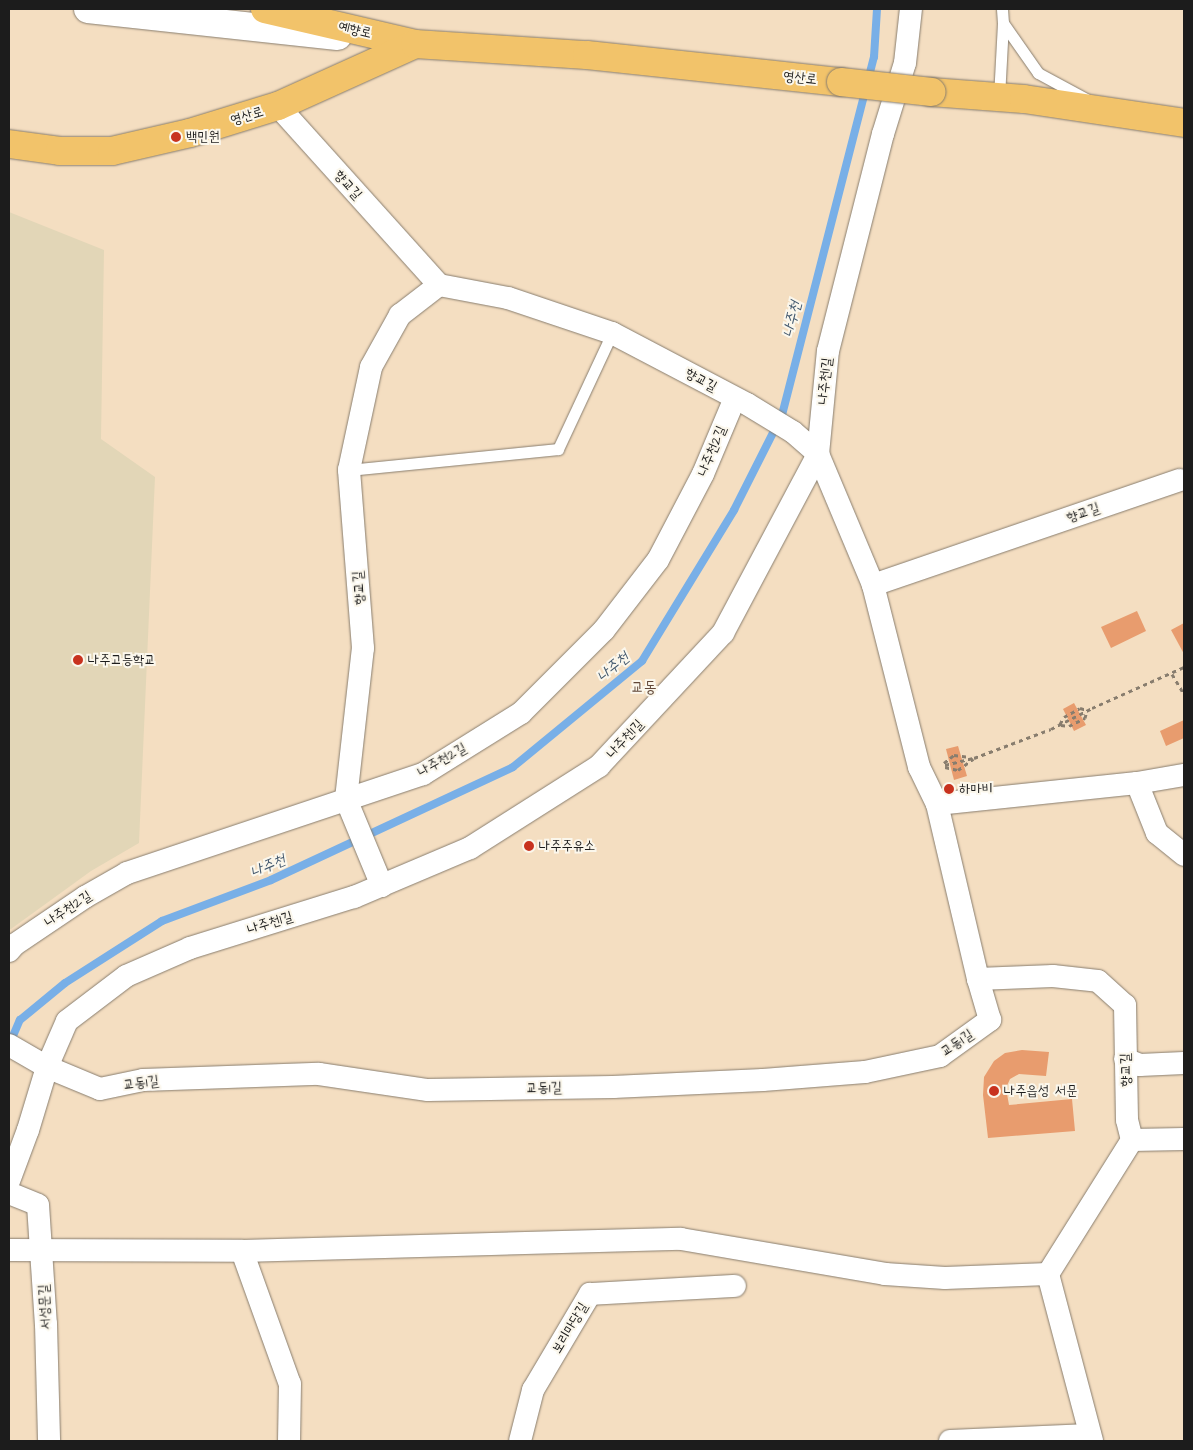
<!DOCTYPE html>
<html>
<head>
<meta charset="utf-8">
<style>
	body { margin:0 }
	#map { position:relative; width:1193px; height:1450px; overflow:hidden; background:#f4dec1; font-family:"Architects Daughter","Poor Story",sans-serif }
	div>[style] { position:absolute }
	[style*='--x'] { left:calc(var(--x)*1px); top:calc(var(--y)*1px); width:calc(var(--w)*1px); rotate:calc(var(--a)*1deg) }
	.built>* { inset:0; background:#e2d6b7 }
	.stream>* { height:8px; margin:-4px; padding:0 4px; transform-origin:4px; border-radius:4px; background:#78afe7 }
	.building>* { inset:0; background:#e89c6e }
	.path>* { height:3px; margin-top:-1.5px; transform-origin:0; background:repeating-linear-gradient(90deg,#887d6e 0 4px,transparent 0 8px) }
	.roads { filter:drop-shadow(0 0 1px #887d6e) drop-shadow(0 0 1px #887d6e) }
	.service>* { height:11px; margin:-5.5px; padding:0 5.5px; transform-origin:5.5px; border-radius:5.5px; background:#fff }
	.minor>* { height:22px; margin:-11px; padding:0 11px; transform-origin:11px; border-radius:11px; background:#fff }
	.tertiary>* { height:28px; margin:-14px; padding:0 14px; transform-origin:14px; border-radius:14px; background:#fff }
	.primary>* { height:28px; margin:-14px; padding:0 14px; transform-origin:14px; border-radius:14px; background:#f2c36a }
	.bridges { filter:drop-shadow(0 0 1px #887d6e) drop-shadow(0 0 1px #887d6e) }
	.primary-bridge>* { height:28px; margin:-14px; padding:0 14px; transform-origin:14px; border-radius:14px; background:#f2c36a }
	.dots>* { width:14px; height:14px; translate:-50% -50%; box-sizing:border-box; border:2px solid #fbf7ec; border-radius:50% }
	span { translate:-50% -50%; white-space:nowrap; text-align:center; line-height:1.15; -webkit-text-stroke:4px #fbf7ec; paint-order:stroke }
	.street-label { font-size:14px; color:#1c1c1c }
	.poi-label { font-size:14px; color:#1c1c1c }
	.left { translate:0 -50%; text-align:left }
	.water-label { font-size:15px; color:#41576d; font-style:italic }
	.quarter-label { font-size:16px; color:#634939 }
	.frame { position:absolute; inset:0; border:10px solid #1c1c1c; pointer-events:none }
</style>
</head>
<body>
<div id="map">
	<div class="built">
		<i style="clip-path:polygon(9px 212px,104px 250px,101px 439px,155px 477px,139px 843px,91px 871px,11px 929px,9px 929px)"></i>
	</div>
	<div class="stream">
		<i style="--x:10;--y:1043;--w:25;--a:-67"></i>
		<i style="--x:20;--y:1020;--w:58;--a:-39.4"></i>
		<i style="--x:65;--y:983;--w:115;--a:-32.6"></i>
		<i style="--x:162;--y:921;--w:116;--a:-20.6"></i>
		<i style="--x:271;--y:880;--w:267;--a:-25"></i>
		<i style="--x:513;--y:767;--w:167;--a:-39.4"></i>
		<i style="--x:642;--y:661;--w:177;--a:-58.6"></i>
		<i style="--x:734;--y:510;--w:106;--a:-63.2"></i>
		<i style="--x:782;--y:415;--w:370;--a:-75.6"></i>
		<i style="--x:874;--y:57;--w:48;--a:-86.4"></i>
	</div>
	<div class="building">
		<i style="clip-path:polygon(1137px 611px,1146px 631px,1111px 648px,1101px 627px)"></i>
		<i style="clip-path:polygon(1184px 623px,1184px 654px,1171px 630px)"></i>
		<i style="clip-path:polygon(1074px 703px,1086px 725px,1074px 731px,1063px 709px)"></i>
		<i style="clip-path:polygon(1184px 720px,1184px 738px,1166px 746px,1160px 731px)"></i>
		<i style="clip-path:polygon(958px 746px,967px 776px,954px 780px,946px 749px)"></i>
		<i style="clip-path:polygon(1022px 1050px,1049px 1052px,1046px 1076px,1019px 1074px,1010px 1079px,1006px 1088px,1009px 1105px,1072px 1099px,1075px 1131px,988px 1138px,983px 1095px,984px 1077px,994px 1061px,1005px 1053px)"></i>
	</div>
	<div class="path">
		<i style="--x:1172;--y:674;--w:23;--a:59"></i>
		<i style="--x:1060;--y:724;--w:8;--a:-60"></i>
		<i style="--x:1064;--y:717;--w:18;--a:-29"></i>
		<i style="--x:1080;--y:708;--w:7;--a:16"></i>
		<i style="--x:1061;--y:725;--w:8;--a:7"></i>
		<i style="--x:1069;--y:726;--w:18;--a:-27"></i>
		<i style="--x:1085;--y:718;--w:8;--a:-76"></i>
		<i style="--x:944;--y:763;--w:13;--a:-39"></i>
		<i style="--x:954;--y:755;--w:16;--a:7"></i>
		<i style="--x:945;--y:765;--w:30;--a:-14"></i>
		<i style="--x:974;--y:758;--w:82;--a:-20.6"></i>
		<i style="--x:1051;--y:729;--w:46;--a:-27.1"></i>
		<i style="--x:1092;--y:708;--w:101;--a:-24"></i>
		<i style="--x:945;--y:767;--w:13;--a:13"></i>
		<i style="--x:958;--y:770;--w:19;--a:-36"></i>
	</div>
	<div class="roads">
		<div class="service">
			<i style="--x:1002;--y:9;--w:14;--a:86"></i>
			<i style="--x:1003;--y:23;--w:61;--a:55"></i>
			<i style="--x:1038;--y:73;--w:57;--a:28.4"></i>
			<i style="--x:999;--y:97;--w:74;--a:-86.9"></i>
			<i style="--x:349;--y:470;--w:210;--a:-5.7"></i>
			<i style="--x:558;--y:449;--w:128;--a:-65"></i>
		</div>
		<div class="minor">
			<i style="--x:278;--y:106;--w:241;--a:48"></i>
			<i style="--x:439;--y:285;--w:70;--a:10.7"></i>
			<i style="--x:508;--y:298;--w:110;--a:18.6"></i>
			<i style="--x:612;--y:333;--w:153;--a:27.7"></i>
			<i style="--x:747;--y:404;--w:54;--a:31.3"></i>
			<i style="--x:793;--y:432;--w:33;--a:41"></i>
			<i style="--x:818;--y:454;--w:142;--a:67.2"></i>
			<i style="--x:873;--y:585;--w:188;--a:75.8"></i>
			<i style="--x:919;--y:767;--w:41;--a:64.1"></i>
			<i style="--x:937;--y:804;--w:180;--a:76.8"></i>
			<i style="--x:978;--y:979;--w:75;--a:-2.3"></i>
			<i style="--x:1053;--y:976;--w:45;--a:6.3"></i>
			<i style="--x:1098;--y:981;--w:36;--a:42"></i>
			<i style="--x:1125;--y:1005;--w:115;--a:89"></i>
			<i style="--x:1127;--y:1120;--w:21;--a:76"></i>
			<i style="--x:1132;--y:1140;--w:158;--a:122.1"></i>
			<i style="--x:1048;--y:1274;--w:173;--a:75.2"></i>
			<i style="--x:873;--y:585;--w:324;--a:-18.9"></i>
			<i style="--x:1137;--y:783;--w:54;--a:68.2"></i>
			<i style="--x:1157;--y:833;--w:35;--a:39"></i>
			<i style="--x:937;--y:804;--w:201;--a:-6"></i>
			<i style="--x:1137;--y:783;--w:48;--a:-9.7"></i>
			<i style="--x:382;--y:886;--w:94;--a:-112.5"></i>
			<i style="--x:346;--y:799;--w:152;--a:-83.6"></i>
			<i style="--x:363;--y:648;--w:179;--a:-94.5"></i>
			<i style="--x:349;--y:470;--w:105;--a:-77.9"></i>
			<i style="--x:371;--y:367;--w:60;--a:-60.9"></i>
			<i style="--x:400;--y:315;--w:49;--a:-37.6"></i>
			<i style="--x:9;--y:951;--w:8;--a:-50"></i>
			<i style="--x:14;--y:945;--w:86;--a:-34.1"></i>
			<i style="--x:85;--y:897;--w:48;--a:-29.7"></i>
			<i style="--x:127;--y:873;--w:312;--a:-18.5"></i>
			<i style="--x:423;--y:774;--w:115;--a:-31.9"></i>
			<i style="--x:521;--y:713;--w:117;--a:-45"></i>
			<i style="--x:604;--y:630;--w:88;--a:-52.4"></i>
			<i style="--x:658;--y:560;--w:97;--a:-62.4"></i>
			<i style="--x:703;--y:474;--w:82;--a:-67.2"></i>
			<i style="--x:9;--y:1045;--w:44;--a:30.1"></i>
			<i style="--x:47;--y:1067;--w:57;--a:22.5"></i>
			<i style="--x:100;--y:1089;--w:44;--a:-11.8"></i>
			<i style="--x:143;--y:1080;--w:176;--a:-2"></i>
			<i style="--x:319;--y:1074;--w:110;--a:8.4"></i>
			<i style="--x:428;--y:1090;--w:185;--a:-0.9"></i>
			<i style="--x:613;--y:1087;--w:150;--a:-2.7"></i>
			<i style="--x:763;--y:1080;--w:102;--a:-4.5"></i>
			<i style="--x:865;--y:1072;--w:77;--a:-12"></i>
			<i style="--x:940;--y:1056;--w:62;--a:-35.8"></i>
			<i style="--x:990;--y:1020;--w:43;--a:-106.3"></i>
			<i style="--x:1125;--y:1059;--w:16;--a:22"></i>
			<i style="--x:1140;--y:1065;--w:44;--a:-2.6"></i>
			<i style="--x:1132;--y:1140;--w:52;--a:-1.1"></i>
			<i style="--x:9;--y:1181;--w:54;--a:-69.6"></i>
			<i style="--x:28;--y:1130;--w:66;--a:-73.2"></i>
			<i style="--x:47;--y:1067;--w:50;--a:-66.5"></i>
			<i style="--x:67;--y:1021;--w:74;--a:-37.3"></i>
			<i style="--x:126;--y:976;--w:70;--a:-23.6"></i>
			<i style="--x:190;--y:948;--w:172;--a:-17.3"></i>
			<i style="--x:354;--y:897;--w:126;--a:-22.9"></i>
			<i style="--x:470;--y:848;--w:153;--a:-32.4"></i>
			<i style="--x:599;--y:766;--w:182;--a:-47"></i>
			<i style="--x:723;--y:633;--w:203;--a:-62"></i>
			<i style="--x:818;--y:454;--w:103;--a:-84.5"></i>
			<i style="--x:828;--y:351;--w:224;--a:-75.8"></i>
			<i style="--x:883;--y:134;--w:74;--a:-72.8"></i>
			<i style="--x:905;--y:63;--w:54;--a:-83.7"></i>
			<i style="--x:9;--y:1193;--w:31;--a:22"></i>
			<i style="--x:38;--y:1205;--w:119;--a:86.2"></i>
			<i style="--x:46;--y:1324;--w:117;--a:88.5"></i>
			<i style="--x:9;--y:1250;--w:233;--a:0.2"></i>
			<i style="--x:242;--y:1251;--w:439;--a:-1.6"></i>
			<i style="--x:681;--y:1239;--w:207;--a:9.7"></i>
			<i style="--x:885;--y:1274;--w:60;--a:3.8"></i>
			<i style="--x:945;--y:1278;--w:103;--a:-2.2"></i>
			<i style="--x:242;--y:1251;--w:141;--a:70.2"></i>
			<i style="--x:290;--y:1384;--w:57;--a:91"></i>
			<i style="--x:520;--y:1441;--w:53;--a:-75.7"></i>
			<i style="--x:533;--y:1390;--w:112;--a:-59.3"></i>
			<i style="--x:590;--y:1294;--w:145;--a:-3.2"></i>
			<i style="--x:950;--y:1441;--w:140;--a:-2.5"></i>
		</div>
		<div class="tertiary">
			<i style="--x:88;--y:9;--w:251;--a:6.2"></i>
		</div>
		<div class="primary">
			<i style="--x:265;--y:9;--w:154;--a:13.1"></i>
			<i style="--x:931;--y:92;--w:93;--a:4.3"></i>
			<i style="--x:1024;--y:99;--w:162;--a:8.5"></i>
			<i style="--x:9;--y:144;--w:51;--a:7.8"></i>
			<i style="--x:60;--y:151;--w:52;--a:0"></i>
			<i style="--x:112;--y:151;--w:80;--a:-13"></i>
			<i style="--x:190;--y:133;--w:92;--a:-17.1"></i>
			<i style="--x:278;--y:106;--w:150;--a:-24.3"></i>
			<i style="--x:415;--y:44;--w:172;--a:3.7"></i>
			<i style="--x:587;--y:55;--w:255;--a:6.1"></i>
		</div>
	</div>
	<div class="bridges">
		<div class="primary-bridge">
			<i style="--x:841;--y:82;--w:91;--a:6.3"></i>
		</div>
	</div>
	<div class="dots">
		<i style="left:176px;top:137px;background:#c8321e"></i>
		<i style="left:78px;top:660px;background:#c8321e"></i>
		<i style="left:949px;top:789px;background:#c8321e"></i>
		<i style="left:529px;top:846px;background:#c8321e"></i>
		<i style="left:994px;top:1091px;background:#c8321e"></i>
	</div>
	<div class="street-label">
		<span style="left:355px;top:30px;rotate:13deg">예향로</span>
		<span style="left:800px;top:78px;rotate:6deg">영산로</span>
		<span style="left:247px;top:116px;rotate:-17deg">영산로</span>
		<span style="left:348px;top:185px;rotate:48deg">향교길</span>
		<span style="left:701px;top:380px;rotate:28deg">향교길</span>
		<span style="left:825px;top:381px;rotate:-84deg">나주천1길</span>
		<span style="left:712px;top:451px;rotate:-67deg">나주천2길</span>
		<span style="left:1083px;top:513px;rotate:-19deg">향교길</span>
		<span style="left:359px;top:588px;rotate:-94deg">향교길</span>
		<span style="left:625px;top:739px;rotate:-47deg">나주천1길</span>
		<span style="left:442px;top:760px;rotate:-29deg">나주천2길</span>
		<span style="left:68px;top:909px;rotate:-33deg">나주천2길</span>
		<span style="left:270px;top:923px;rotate:-17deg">나주천1길</span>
		<span style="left:957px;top:1043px;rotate:-34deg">교동1길</span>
		<span style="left:1126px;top:1070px;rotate:-91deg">향교길</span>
		<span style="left:141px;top:1083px;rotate:-7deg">교동1길</span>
		<span style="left:544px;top:1088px;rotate:-1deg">교동1길</span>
		<span style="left:45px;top:1307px;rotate:-93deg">서성문길</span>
		<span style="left:570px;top:1328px;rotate:-59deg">보리마당길</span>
	</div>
	<div class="poi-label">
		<span class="left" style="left:186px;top:137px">백민원</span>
		<span class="left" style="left:88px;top:660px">나주고등학교</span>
		<span class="left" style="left:959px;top:789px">하마비</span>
		<span class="left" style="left:539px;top:846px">나주주유소</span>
		<span class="left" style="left:1004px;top:1091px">나주읍성 서문</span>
	</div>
	<div class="water-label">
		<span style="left:792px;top:319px;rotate:-76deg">나주천</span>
		<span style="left:613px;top:667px;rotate:-39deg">나주천</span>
		<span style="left:268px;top:866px;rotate:-23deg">나주천</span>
	</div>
	<div class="quarter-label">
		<span style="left:644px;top:687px">교동</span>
	</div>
	<div class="frame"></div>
</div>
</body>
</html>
